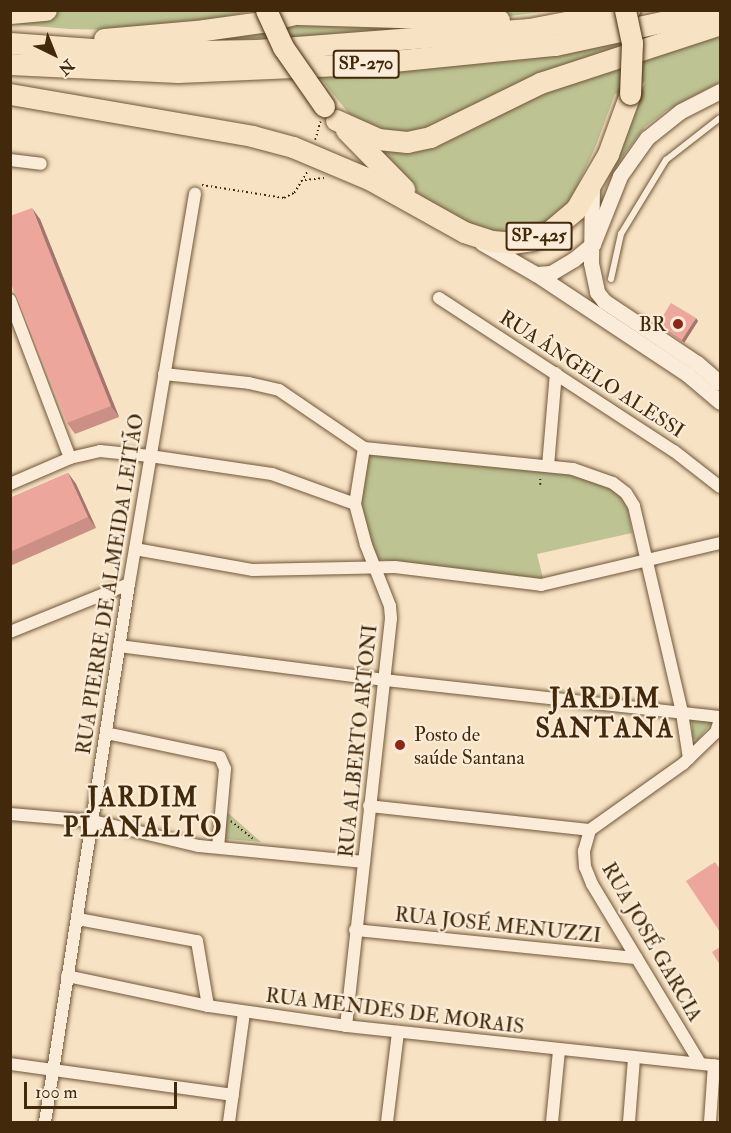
<!DOCTYPE html>
<html>
<head>
<meta charset="utf-8">
<style>
	body { margin:0 }
	#map { position:relative; width:731px; height:1133px; overflow:hidden; background:#f7e2c3; font-family:"IM FELL Double Pica",serif }
	div>[style] { position:absolute }
	[style*='--x'] { left:calc(var(--x)*1px); top:calc(var(--y)*1px); width:calc(var(--w)*1px); rotate:calc(var(--a)*1deg) }
	.green>* { inset:0; background:#bdc393 }
	.path>* { height:1.5px; margin-top:-0.75px; transform-origin:0; background:repeating-linear-gradient(90deg,#43290b 0 1.5px,transparent 0 4.5px) }
	.roads { filter:drop-shadow(0 0 2px #705739) drop-shadow(0 0 2px #705739) }
	.service>* { height:6px; margin:-3px; padding:0 3px; transform-origin:3px; border-radius:3px; background:#faecd8 }
	.minor>* { height:12px; margin:-6px; padding:0 6px; transform-origin:6px; border-radius:6px; background:#faecd8 }
	.tertiary>* { height:15px; margin:-7.5px; padding:0 7.5px; transform-origin:7.5px; border-radius:7.5px; background:#faecd8 }
	.motorway>* { height:21px; margin:-10.5px; padding:0 10.5px; transform-origin:10.5px; border-radius:10.5px; background:#f7e2c3 }
	.bridges { filter:drop-shadow(0 0 2px #43290b) drop-shadow(0 0 2px #43290b) }
	.motorway-bridge>* { height:21px; margin:-10.5px; padding:0 10.5px; transform-origin:10.5px; border-radius:10.5px; background:#f7e2c3 }
	.wall>* { inset:0; background:#cb8f86 }
	.shaded-wall>* { inset:0; background:#a5746d }
	.building>* { inset:0; background:#eca69c }
	.dots>* { width:16px; height:16px; translate:-50% -50%; box-sizing:border-box; border:3px solid #faecd8; border-radius:50% }
	span { translate:-50% -50%; white-space:nowrap; text-align:center; line-height:1.15; -webkit-text-stroke:4.5px #faecd8; paint-order:stroke }
	.shield-label span { padding:2px 4px; background:#faecd8; border:2px solid; border-radius:4px; -webkit-text-stroke-width:0 }
	.shield-label { font-size:18px; color:#43290b; font-weight:700 }
	.poi-label { font-size:20px; color:#43290b }
	.right { translate:-100% -50%; text-align:right }
	.left { translate:0 -50%; text-align:left }
	.street-label { font-size:20px; color:#43290b }
	.district-label { font-size:26px; color:#43290b; font-weight:700; letter-spacing:1.5px }
	.frame { position:absolute; inset:0; border:12px solid #43290b; pointer-events:none }
	.north { position:absolute; left:24px; top:24px; width:60px; height:60px; -webkit-text-stroke:4px #faecd8; paint-order:stroke; rotate:137deg; font-size:16px; font-weight:700; line-height:24px; text-align:center; color:#43290b }
	.north::after { content:''; display:block; margin:auto; width:21px; height:27px; background:#43290b; clip-path:polygon(50% 0,100% 100%,50% 72%,0 100%) }
	.scale { position:absolute; left:24px; top:1082px; width:153px; height:27px; box-sizing:border-box; border:3px solid #43290b; border-top:0; padding-left:8px; font-size:18px; line-height:21px; white-space:nowrap; color:#43290b; -webkit-text-stroke:4px #faecd8; paint-order:stroke }
</style>
</head>
<body>
<div id="map">
	<div class="green">
		<i style="clip-path:polygon(65px 10px,248px 10px,248px 12px,204px 21px,114px 30px,69px 29px,11px 24px,10px 17px)"></i>
		<i style="clip-path:polygon(336px 11px,551px 11px,361px 34px,205px 41px,204px 38px)"></i>
		<i style="clip-path:polygon(672px 30px,432px 129px,399px 136px,353px 119px,319px 76px)"></i>
		<i style="clip-path:polygon(720px 32px,720px 82px,666px 111px,645px 127px,614px 168px,645px 82px,615px 94px,595px 148px,570px 201px,552px 219px,530px 231px,492px 235px,439px 209px,402px 181px,370px 148px,399px 152px,413px 151px,563px 83px)"></i>
		<i style="clip-path:polygon(372px 453px,569px 474px,601px 483px,622px 497px,628px 509px,632px 533px,537px 554px,543px 578px,532px 580px,378px 559px,375px 558px,360px 502px,369px 455px)"></i>
		<i style="clip-path:polygon(692px 717px,712px 722px,697px 741px,692px 737px)"></i>
		<i style="clip-path:polygon(227px 812px,261px 842px,225px 839px)"></i>
	</div>
	<div class="path">
		<i style="--x:315;--y:140;--w:19;--a:-74"></i>
		<i style="--x:305;--y:180;--w:19;--a:-6"></i>
		<i style="--x:202;--y:185;--w:83;--a:9"></i>
		<i style="--x:284;--y:198;--w:11;--a:-27"></i>
		<i style="--x:294;--y:193;--w:26;--a:-58"></i>
		<i style="--x:540;--y:485;--w:8;--a:-90"></i>
		<i style="--x:231;--y:821;--w:28;--a:39"></i>
	</div>
	<div class="roads">
		<div class="service">
			<i style="--x:611;--y:279;--w:46;--a:-77.5"></i>
			<i style="--x:621;--y:234;--w:87;--a:-58.7"></i>
			<i style="--x:666;--y:160;--w:68;--a:-37.9"></i>
		</div>
		<div class="minor">
			<i style="--x:10;--y:160;--w:31;--a:7"></i>
			<i style="--x:439;--y:298;--w:280;--a:33.1"></i>
			<i style="--x:674;--y:451;--w:58;--a:38"></i>
			<i style="--x:10;--y:300;--w:169;--a:69.2"></i>
			<i style="--x:164;--y:374;--w:85;--a:6"></i>
			<i style="--x:249;--y:383;--w:31;--a:13"></i>
			<i style="--x:279;--y:390;--w:103;--a:34.3"></i>
			<i style="--x:364;--y:448;--w:210;--a:5.7"></i>
			<i style="--x:573;--y:469;--w:42;--a:19.3"></i>
			<i style="--x:613;--y:483;--w:16;--a:38"></i>
			<i style="--x:626;--y:493;--w:15;--a:58"></i>
			<i style="--x:634;--y:506;--w:212;--a:76.9"></i>
			<i style="--x:682;--y:713;--w:46;--a:81.2"></i>
			<i style="--x:548;--y:466;--w:93;--a:-85.1"></i>
			<i style="--x:10;--y:484;--w:65;--a:-23.4"></i>
			<i style="--x:70;--y:458;--w:31;--a:-13"></i>
			<i style="--x:100;--y:451;--w:50;--a:5.7"></i>
			<i style="--x:150;--y:456;--w:123;--a:8.4"></i>
			<i style="--x:272;--y:474;--w:88;--a:19.9"></i>
			<i style="--x:135;--y:549;--w:120;--a:10.1"></i>
			<i style="--x:253;--y:570;--w:142;--a:-1.2"></i>
			<i style="--x:395;--y:567;--w:147;--a:7"></i>
			<i style="--x:541;--y:585;--w:184;--a:-13.2"></i>
			<i style="--x:10;--y:632;--w:128;--a:-22"></i>
			<i style="--x:119;--y:646;--w:268;--a:7.3"></i>
			<i style="--x:385;--y:680;--w:337;--a:6.3"></i>
			<i style="--x:106;--y:733;--w:116;--a:11.9"></i>
			<i style="--x:220;--y:757;--w:13;--a:67"></i>
			<i style="--x:225;--y:769;--w:78;--a:95.1"></i>
			<i style="--x:369;--y:806;--w:222;--a:6.2"></i>
			<i style="--x:10;--y:814;--w:83;--a:4.8"></i>
			<i style="--x:93;--y:821;--w:109;--a:13.3"></i>
			<i style="--x:199;--y:846;--w:166;--a:5.5"></i>
			<i style="--x:78;--y:919;--w:121;--a:10.5"></i>
			<i style="--x:197;--y:941;--w:66;--a:80.4"></i>
			<i style="--x:355;--y:930;--w:283;--a:5.7"></i>
			<i style="--x:67;--y:976;--w:144;--a:12"></i>
			<i style="--x:208;--y:1006;--w:139;--a:8.2"></i>
			<i style="--x:346;--y:1026;--w:376;--a:6.1"></i>
			<i style="--x:346;--y:1026;--w:410;--a:-83.7"></i>
			<i style="--x:391;--y:618;--w:12;--a:-95"></i>
			<i style="--x:390;--y:606;--w:66;--a:-111.5"></i>
			<i style="--x:366;--y:545;--w:42;--a:-105"></i>
			<i style="--x:355;--y:504;--w:57;--a:-80.9"></i>
			<i style="--x:700;--y:1063;--w:209;--a:-121.1"></i>
			<i style="--x:592;--y:884;--w:18;--a:-112"></i>
			<i style="--x:585;--y:867;--w:16;--a:-94"></i>
			<i style="--x:584;--y:851;--w:22;--a:-74"></i>
			<i style="--x:590;--y:830;--w:114;--a:-35.4"></i>
			<i style="--x:683;--y:764;--w:46;--a:-44.1"></i>
			<i style="--x:716;--y:732;--w:13;--a:-72"></i>
			<i style="--x:10;--y:1064;--w:225;--a:7.9"></i>
			<i style="--x:45;--y:1122;--w:545;--a:-81.13"></i>
			<i style="--x:129;--y:584;--w:396;--a:-80.4"></i>
			<i style="--x:229;--y:1122;--w:111;--a:-82.2"></i>
			<i style="--x:387;--y:1122;--w:91;--a:-83"></i>
			<i style="--x:552;--y:1122;--w:72;--a:-84.4"></i>
			<i style="--x:629;--y:1122;--w:64;--a:-85.5"></i>
			<i style="--x:710;--y:1122;--w:57;--a:-86"></i>
		</div>
		<div class="tertiary">
			<i style="--x:592;--y:183;--w:80;--a:90.7"></i>
			<i style="--x:591;--y:263;--w:30;--a:78"></i>
			<i style="--x:597;--y:292;--w:11;--a:52"></i>
			<i style="--x:604;--y:301;--w:112;--a:33.7"></i>
			<i style="--x:697;--y:363;--w:30;--a:41"></i>
			<i style="--x:482;--y:243;--w:62;--a:29.9"></i>
			<i style="--x:536;--y:274;--w:181;--a:33.5"></i>
			<i style="--x:687;--y:374;--w:43;--a:40.3"></i>
			<i style="--x:536;--y:274;--w:15;--a:-4"></i>
			<i style="--x:551;--y:273;--w:26;--a:-31"></i>
			<i style="--x:573;--y:260;--w:26;--a:-39"></i>
			<i style="--x:593;--y:244;--w:73;--a:-68.3"></i>
			<i style="--x:620;--y:176;--w:47;--a:-54.6"></i>
			<i style="--x:647;--y:138;--w:43;--a:-38.5"></i>
			<i style="--x:681;--y:111;--w:44;--a:-27.1"></i>
		</div>
		<div class="motorway">
			<i style="--x:10;--y:13;--w:36;--a:-5"></i>
			<i style="--x:298;--y:14;--w:201;--a:1.7"></i>
			<i style="--x:104;--y:39;--w:100;--a:-5.1"></i>
			<i style="--x:204;--y:30;--w:59;--a:-7.9"></i>
			<i style="--x:262;--y:22;--w:50;--a:-13.8"></i>
			<i style="--x:10;--y:43;--w:123;--a:4.2"></i>
			<i style="--x:133;--y:52;--w:124;--a:-0.9"></i>
			<i style="--x:257;--y:50;--w:273;--a:-4.4"></i>
			<i style="--x:529;--y:29;--w:102;--a:-10.8"></i>
			<i style="--x:10;--y:64;--w:168;--a:2.7"></i>
			<i style="--x:178;--y:72;--w:185;--a:-2.5"></i>
			<i style="--x:363;--y:64;--w:193;--a:-5.7"></i>
			<i style="--x:555;--y:45;--w:166;--a:-12.2"></i>
			<i style="--x:10;--y:94;--w:246;--a:9.8"></i>
			<i style="--x:252;--y:136;--w:42;--a:15"></i>
			<i style="--x:293;--y:147;--w:85;--a:22.9"></i>
			<i style="--x:371;--y:180;--w:107;--a:29.2"></i>
			<i style="--x:464;--y:232;--w:29;--a:18"></i>
			<i style="--x:492;--y:241;--w:21;--a:5"></i>
			<i style="--x:513;--y:243;--w:19;--a:-9"></i>
			<i style="--x:532;--y:240;--w:20;--a:-27"></i>
			<i style="--x:550;--y:231;--w:34;--a:-40"></i>
			<i style="--x:576;--y:209;--w:64;--a:-59.8"></i>
			<i style="--x:608;--y:154;--w:64;--a:-69.9"></i>
			<i style="--x:336;--y:120;--w:46;--a:24.3"></i>
			<i style="--x:378;--y:139;--w:29;--a:6"></i>
			<i style="--x:407;--y:142;--w:24;--a:-12"></i>
			<i style="--x:430;--y:137;--w:123;--a:-26.1"></i>
			<i style="--x:540;--y:83;--w:189;--a:-18.1"></i>
			<i style="--x:346;--y:130;--w:83;--a:45.5"></i>
		</div>
	</div>
	<div class="bridges">
		<div class="motorway-bridge">
			<i style="--x:266;--y:10;--w:41;--a:65.3"></i>
			<i style="--x:283;--y:47;--w:72;--a:55.2"></i>
			<i style="--x:625;--y:10;--w:34;--a:78"></i>
			<i style="--x:632;--y:43;--w:51;--a:92.2"></i>
		</div>
	</div>
	<div class="wall">
		<i style="clip-path:polygon(40px 219px,119px 417px,75px 434px,67px 423px)"></i>
		<i style="clip-path:polygon(698px 321px,684px 343px,660px 327px,658px 324px)"></i>
		<i style="clip-path:polygon(68px 473px,76px 484px,96px 528px,10px 566px,10px 498px)"></i>
	</div>
	<div class="shaded-wall">
		<i style="clip-path:polygon(32px 208px,40px 219px,119px 417px,111px 406px)"></i>
		<i style="clip-path:polygon(696px 318px,698px 321px,684px 343px,682px 340px)"></i>
		<i style="clip-path:polygon(68px 473px,76px 484px,96px 528px,88px 517px)"></i>
	</div>
	<div class="building">
		<i style="clip-path:polygon(32px 208px,111px 406px,67px 423px,10px 281px,10px 216px)"></i>
		<i style="clip-path:polygon(671px 303px,696px 318px,682px 340px,658px 324px)"></i>
		<i style="clip-path:polygon(68px 473px,88px 517px,10px 552px,10px 498px)"></i>
		<i style="clip-path:polygon(715px 862px,720px 869px,720px 932px,686px 881px)"></i>
		<i style="clip-path:polygon(720px 947px,720px 965px,712px 952px)"></i>
	</div>
	<div class="dots">
		<i style="left:678px;top:324px;background:#8f2418"></i>
		<i style="left:400px;top:745px;background:#8f2418"></i>
	</div>
	<div class="shield-label">
		<span style="left:366px;top:64px">SP-270</span>
		<span style="left:539px;top:236px">SP-425</span>
	</div>
	<div class="poi-label">
		<span class="right" style="left:666px;top:324px">BR</span>
		<span class="left" style="left:414px;top:746px">Posto de<br>saúde Santana</span>
	</div>
	<div class="street-label">
		<span style="left:592px;top:374px;rotate:33deg">RUA ÂNGELO ALESSI</span>
		<span style="left:110px;top:584px;rotate:-81deg">RUA PIERRE DE ALMEIDA LEITÃO</span>
		<span style="left:358px;top:741px;rotate:-84deg">RUA ALBERTO ARTONI</span>
		<span style="left:498px;top:925px;rotate:6deg">RUA JOSÉ MENUZZI</span>
		<span style="left:652px;top:942px;rotate:60deg">RUA JOSÉ GARCIA</span>
		<span style="left:395px;top:1011px;rotate:7deg">RUA MENDES DE MORAIS</span>
	</div>
	<div class="district-label">
		<span style="left:605px;top:715px">JARDIM<br>SANTANA</span>
		<span style="left:143px;top:814px">JARDIM<br>PLANALTO</span>
	</div>
	<div class="frame"></div>
	<div class="north">N</div>
	<div class="scale">100 m</div>
</div>
</body>
</html>
